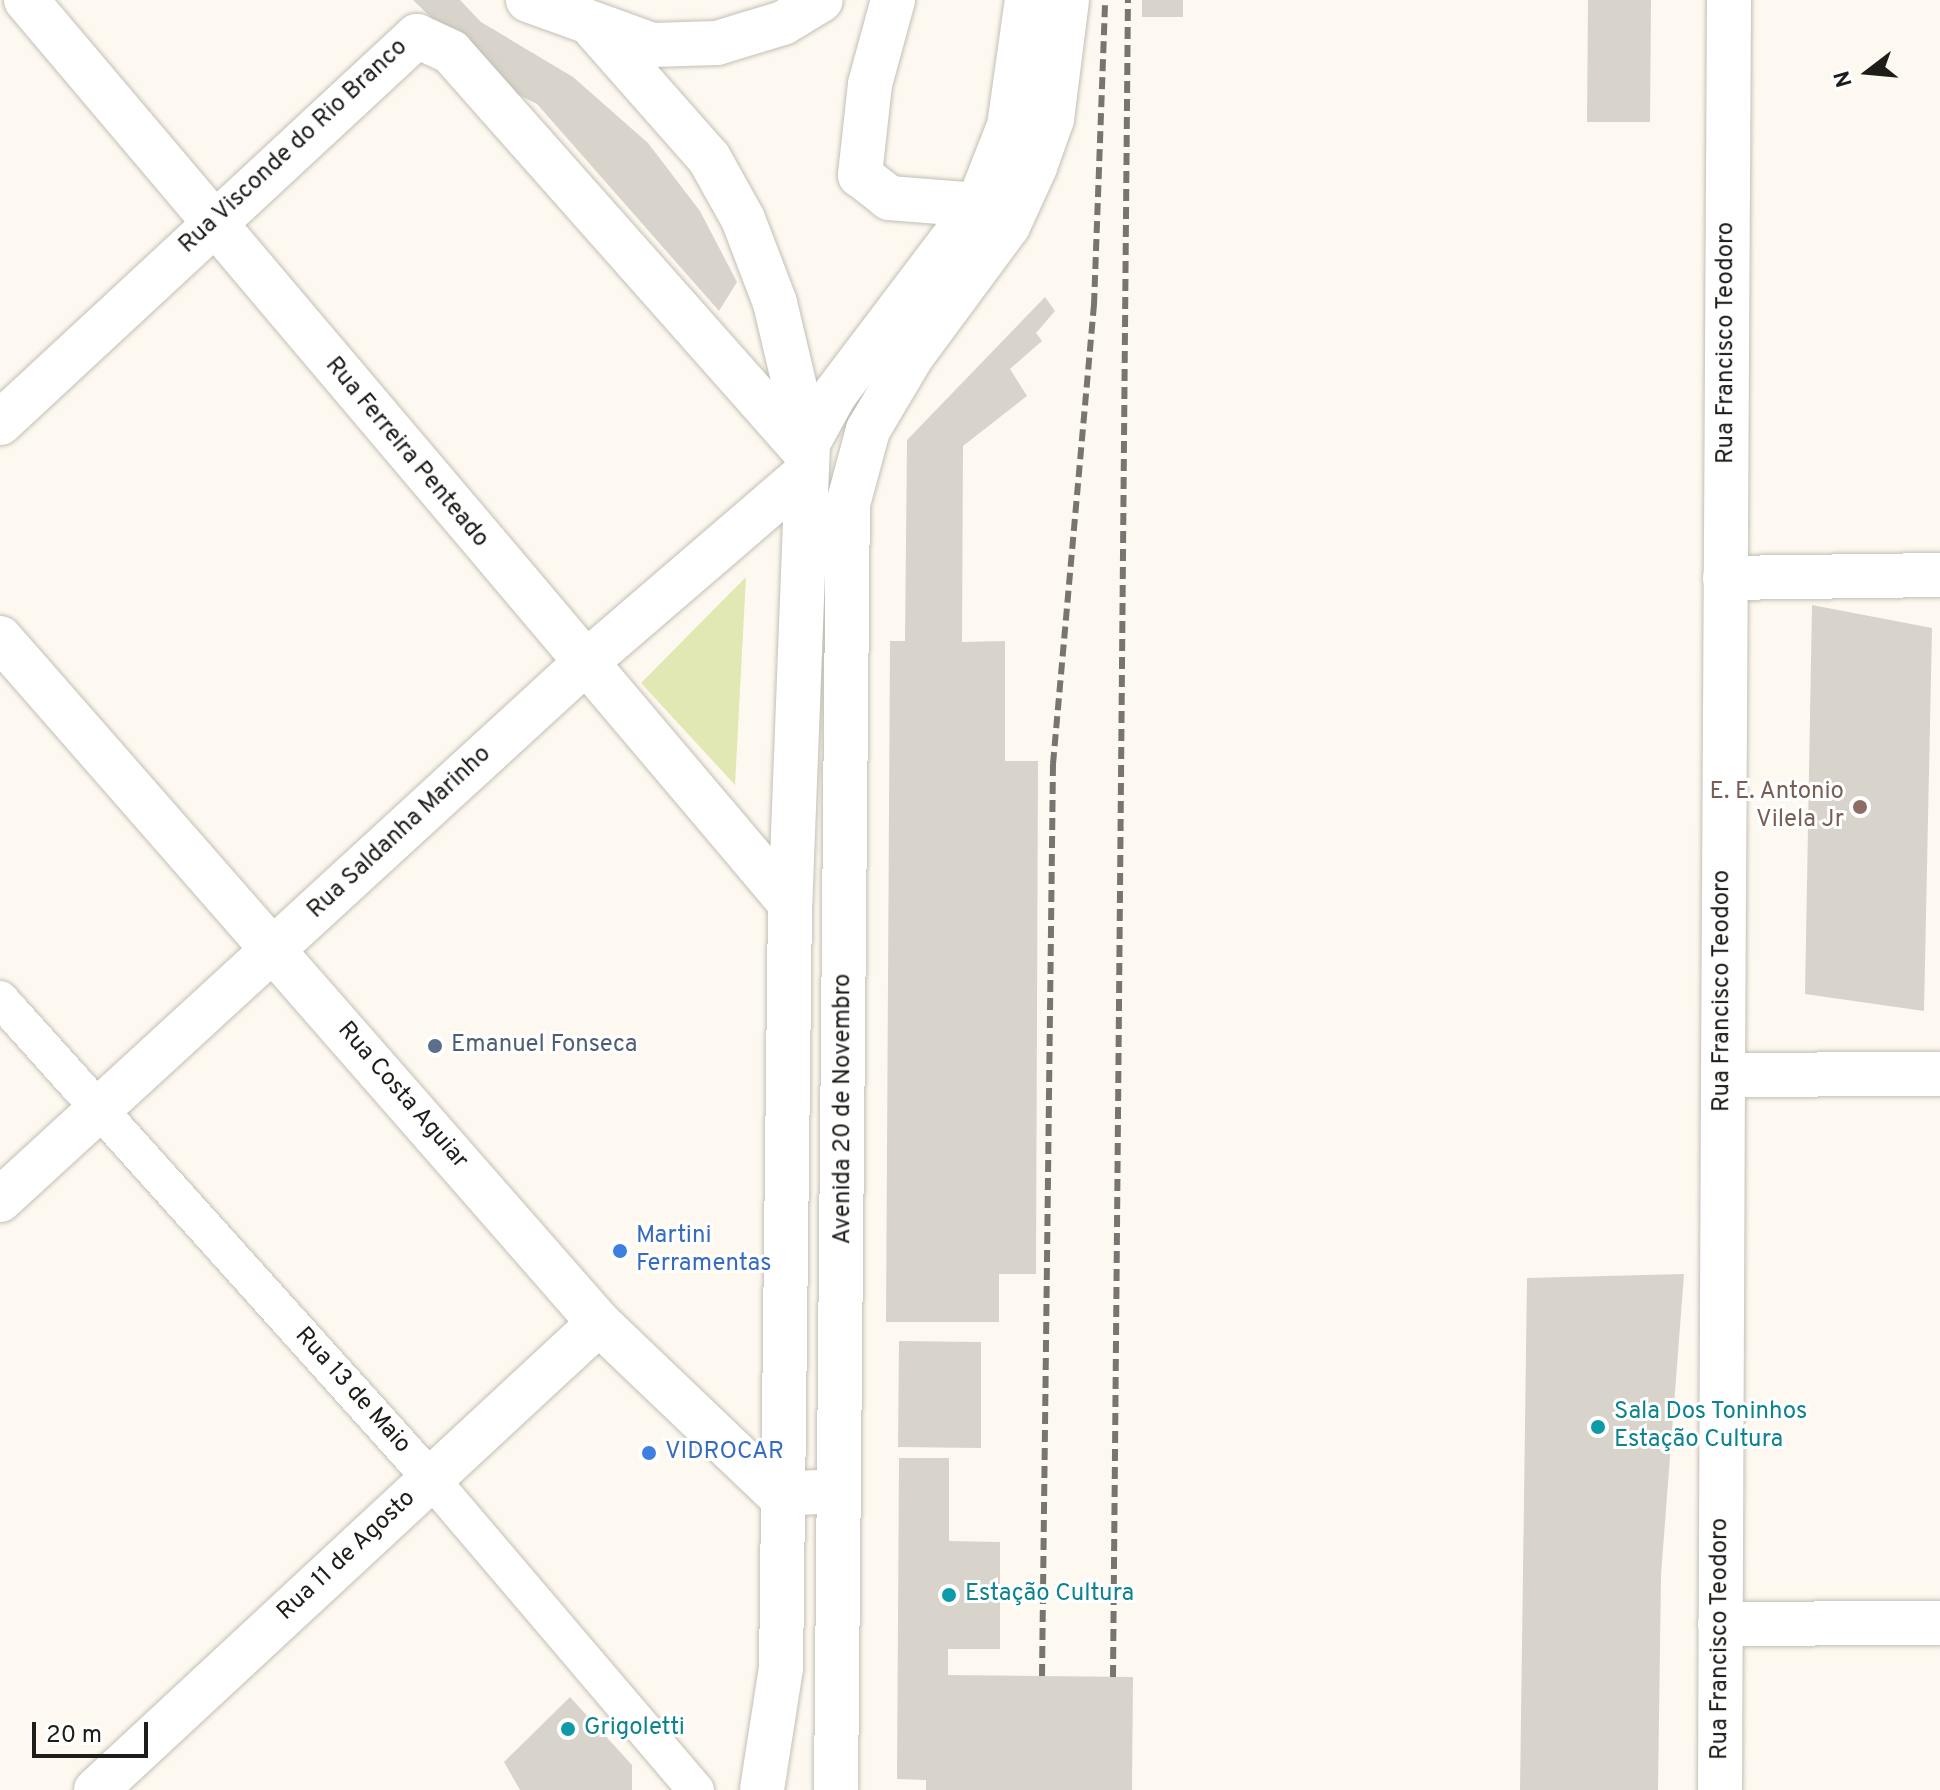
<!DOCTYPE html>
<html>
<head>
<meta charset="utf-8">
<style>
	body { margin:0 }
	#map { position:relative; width:1940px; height:1790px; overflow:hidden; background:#fef9f0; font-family:Overpass,sans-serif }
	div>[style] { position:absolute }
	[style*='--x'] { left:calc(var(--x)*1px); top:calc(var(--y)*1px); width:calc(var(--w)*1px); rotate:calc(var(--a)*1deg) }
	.green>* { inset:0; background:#e1e8b4 }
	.building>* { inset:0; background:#d8d4cb }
	.roads { filter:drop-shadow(0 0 2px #c2bfb5) drop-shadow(0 0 2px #c2bfb5) }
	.pedestrian>* { height:36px; margin:-18px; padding:0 18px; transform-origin:18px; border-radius:18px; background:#fff }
	.minor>* { height:44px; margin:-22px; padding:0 22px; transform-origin:22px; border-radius:22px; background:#fff }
	.tertiary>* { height:44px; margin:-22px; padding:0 22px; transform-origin:22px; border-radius:22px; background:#fff }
	.primary>* { height:44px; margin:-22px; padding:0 22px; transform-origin:22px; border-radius:22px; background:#fff }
	.rail>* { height:6px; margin-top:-3px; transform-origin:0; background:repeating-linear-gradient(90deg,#787570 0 12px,transparent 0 18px) }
	.dots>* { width:22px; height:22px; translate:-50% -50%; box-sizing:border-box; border:4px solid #fff; border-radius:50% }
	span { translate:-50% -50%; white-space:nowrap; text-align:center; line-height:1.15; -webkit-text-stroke:6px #fff; paint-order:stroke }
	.street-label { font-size:24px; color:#1f1d1a }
	.education-label { font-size:24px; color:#785e54 }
	.right { translate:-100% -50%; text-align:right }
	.service-label { font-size:24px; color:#4e5e75 }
	.left { translate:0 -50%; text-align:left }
	.shop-label { font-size:24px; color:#366cbe }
	.culture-label { font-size:24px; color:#0d838f }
	.north { position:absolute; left:1828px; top:32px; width:80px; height:80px; -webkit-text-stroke:6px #fff; paint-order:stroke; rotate:254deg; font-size:22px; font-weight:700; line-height:32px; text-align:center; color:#1f1d1a }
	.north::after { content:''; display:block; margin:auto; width:28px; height:36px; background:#1f1d1a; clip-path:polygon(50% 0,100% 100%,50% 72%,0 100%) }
	.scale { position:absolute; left:32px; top:1722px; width:116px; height:36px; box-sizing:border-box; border:4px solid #1f1d1a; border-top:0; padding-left:10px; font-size:24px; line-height:28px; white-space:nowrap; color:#1f1d1a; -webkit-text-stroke:6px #fff; paint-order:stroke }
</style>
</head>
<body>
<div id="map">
	<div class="green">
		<i style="clip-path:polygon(746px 577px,735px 785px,641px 683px)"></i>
	</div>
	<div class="building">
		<i style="clip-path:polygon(413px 0,460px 0,481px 22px,573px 77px,648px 143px,700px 211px,737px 282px,719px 311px,537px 104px,501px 86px)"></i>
		<i style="clip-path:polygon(1142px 0,1183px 0,1183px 17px,1142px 17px)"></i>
		<i style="clip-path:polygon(1588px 0,1651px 0,1650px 122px,1587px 122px)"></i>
		<i style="clip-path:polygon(1045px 297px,1055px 311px,1036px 333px,1042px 341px,1010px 369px,1027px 396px,963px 446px,962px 642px,1005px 641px,1005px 761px,1038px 761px,1036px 1274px,999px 1274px,999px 1322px,886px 1322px,890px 641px,905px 641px,907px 440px)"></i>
		<i style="clip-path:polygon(1812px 605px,1932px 628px,1924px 1011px,1805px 994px)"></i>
		<i style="clip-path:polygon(1684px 1274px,1661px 1575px,1658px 1790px,1520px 1790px,1527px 1278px)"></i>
		<i style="clip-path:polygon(899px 1341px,981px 1342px,981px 1448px,898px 1447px)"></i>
		<i style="clip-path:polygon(899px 1458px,949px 1458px,949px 1541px,1000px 1542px,1000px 1649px,948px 1649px,948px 1675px,1133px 1677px,1132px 1790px,926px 1790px,926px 1780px,897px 1779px)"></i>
		<i style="clip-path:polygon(570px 1697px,632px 1765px,632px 1790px,520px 1790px,504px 1762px)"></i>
	</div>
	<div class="roads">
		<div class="pedestrian">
			<i style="--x:0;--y:999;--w:645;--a:48.08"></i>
			<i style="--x:431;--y:1479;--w:409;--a:49.6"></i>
		</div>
		<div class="minor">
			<i style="--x:26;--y:0;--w:1183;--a:49.77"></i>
			<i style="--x:0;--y:423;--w:569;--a:-42.86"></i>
			<i style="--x:417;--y:36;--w:38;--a:25"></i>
			<i style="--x:451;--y:52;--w:536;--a:48.48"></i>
			<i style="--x:1725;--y:578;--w:215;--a:-0.8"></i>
			<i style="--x:1720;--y:1624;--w:220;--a:-0.3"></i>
			<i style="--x:96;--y:1790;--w:686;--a:-42.87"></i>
			<i style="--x:1720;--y:1790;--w:715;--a:-89.76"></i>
		</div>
		<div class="tertiary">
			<i style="--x:1729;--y:0;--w:1075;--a:90.32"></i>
			<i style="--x:1723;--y:1075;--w:217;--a:-0.3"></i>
			<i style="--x:0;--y:638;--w:910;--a:48.83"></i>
			<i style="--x:599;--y:1323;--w:248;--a:43.7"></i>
			<i style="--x:778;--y:1494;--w:61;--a:-2.8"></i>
			<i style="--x:0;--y:1200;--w:793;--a:-42.55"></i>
			<i style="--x:584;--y:664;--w:293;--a:-40.7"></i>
		</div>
		<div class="primary">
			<i style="--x:528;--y:0;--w:132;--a:19.9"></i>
			<i style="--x:652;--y:45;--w:65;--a:-1.8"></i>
			<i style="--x:717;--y:43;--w:69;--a:-16.9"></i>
			<i style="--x:783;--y:23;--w:44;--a:-31.2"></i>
			<i style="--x:893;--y:0;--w:87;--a:105.3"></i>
			<i style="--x:870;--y:84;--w:92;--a:96.3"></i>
			<i style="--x:860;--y:175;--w:37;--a:38"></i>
			<i style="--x:889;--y:198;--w:89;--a:4.5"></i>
			<i style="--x:596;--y:30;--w:171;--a:48.6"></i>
			<i style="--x:709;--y:158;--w:70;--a:60.9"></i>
			<i style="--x:743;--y:219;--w:90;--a:69.1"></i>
			<i style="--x:775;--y:303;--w:144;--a:76.7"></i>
			<i style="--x:808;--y:443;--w:460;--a:92.2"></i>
			<i style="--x:790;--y:903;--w:765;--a:90.67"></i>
			<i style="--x:781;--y:1668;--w:123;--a:98.9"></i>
			<i style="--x:808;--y:443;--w:56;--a:-61.1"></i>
			<i style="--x:835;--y:394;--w:237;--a:-52.9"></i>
			<i style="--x:978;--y:205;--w:85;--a:-68.6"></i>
			<i style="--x:1009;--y:126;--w:127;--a:-81.9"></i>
			<i style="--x:836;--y:1790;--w:1286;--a:-89.47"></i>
			<i style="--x:848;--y:504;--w:77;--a:-74.9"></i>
			<i style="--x:868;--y:430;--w:86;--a:-59.3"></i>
			<i style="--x:912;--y:356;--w:162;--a:-53.6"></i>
			<i style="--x:1008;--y:226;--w:65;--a:-65.4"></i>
			<i style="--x:1035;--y:167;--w:51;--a:-70.5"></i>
			<i style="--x:1052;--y:119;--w:120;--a:-82.8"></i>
		</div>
	</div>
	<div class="rail">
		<i style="--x:1042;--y:1676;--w:912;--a:-89.31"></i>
		<i style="--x:1053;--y:764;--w:461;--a:-84.9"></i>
		<i style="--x:1094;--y:305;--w:305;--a:-87.9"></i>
		<i style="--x:1113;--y:1677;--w:1677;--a:-89.49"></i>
	</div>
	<div class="dots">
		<i style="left:1860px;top:807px;background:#8d6e63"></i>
		<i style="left:435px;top:1046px;background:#5c6f8a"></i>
		<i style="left:620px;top:1251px;background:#3f7fe0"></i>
		<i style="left:1598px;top:1427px;background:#0f9aa8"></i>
		<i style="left:649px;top:1453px;background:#3f7fe0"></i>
		<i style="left:949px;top:1595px;background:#0f9aa8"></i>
		<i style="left:568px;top:1729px;background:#0f9aa8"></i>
	</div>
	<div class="street-label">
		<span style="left:294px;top:147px;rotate:-43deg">Rua Visconde do Rio Branco</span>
		<span style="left:1727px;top:343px;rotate:-90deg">Rua Francisco Teodoro</span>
		<span style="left:406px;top:453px;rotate:50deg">Rua Ferreira Penteado</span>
		<span style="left:400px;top:833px;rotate:-43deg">Rua Saldanha Marinho</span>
		<span style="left:1723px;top:991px;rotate:-90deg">Rua Francisco Teodoro</span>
		<span style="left:402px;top:1096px;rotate:49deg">Rua Costa Aguiar</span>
		<span style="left:844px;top:1109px;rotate:-90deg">Avenida 20 de Novembro</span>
		<span style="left:352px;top:1391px;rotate:48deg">Rua 13 de Maio</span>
		<span style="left:347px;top:1556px;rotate:-43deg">Rua 11 de Agosto</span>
		<span style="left:1721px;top:1639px;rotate:-90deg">Rua Francisco Teodoro</span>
	</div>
	<div class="education-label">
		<span class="right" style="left:1844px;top:807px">E. E. Antonio<br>Vilela Jr</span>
	</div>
	<div class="service-label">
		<span class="left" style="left:451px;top:1046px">Emanuel Fonseca</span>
	</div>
	<div class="shop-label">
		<span class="left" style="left:636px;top:1251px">Martini<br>Ferramentas</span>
		<span class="left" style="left:665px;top:1453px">VIDROCAR</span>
	</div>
	<div class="culture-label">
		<span class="left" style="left:1614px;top:1427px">Sala Dos Toninhos<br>Estação Cultura</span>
		<span class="left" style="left:965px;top:1595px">Estação Cultura</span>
		<span class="left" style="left:584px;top:1729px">Grigoletti</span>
	</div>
	<div class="north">N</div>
	<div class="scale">20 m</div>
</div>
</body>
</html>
